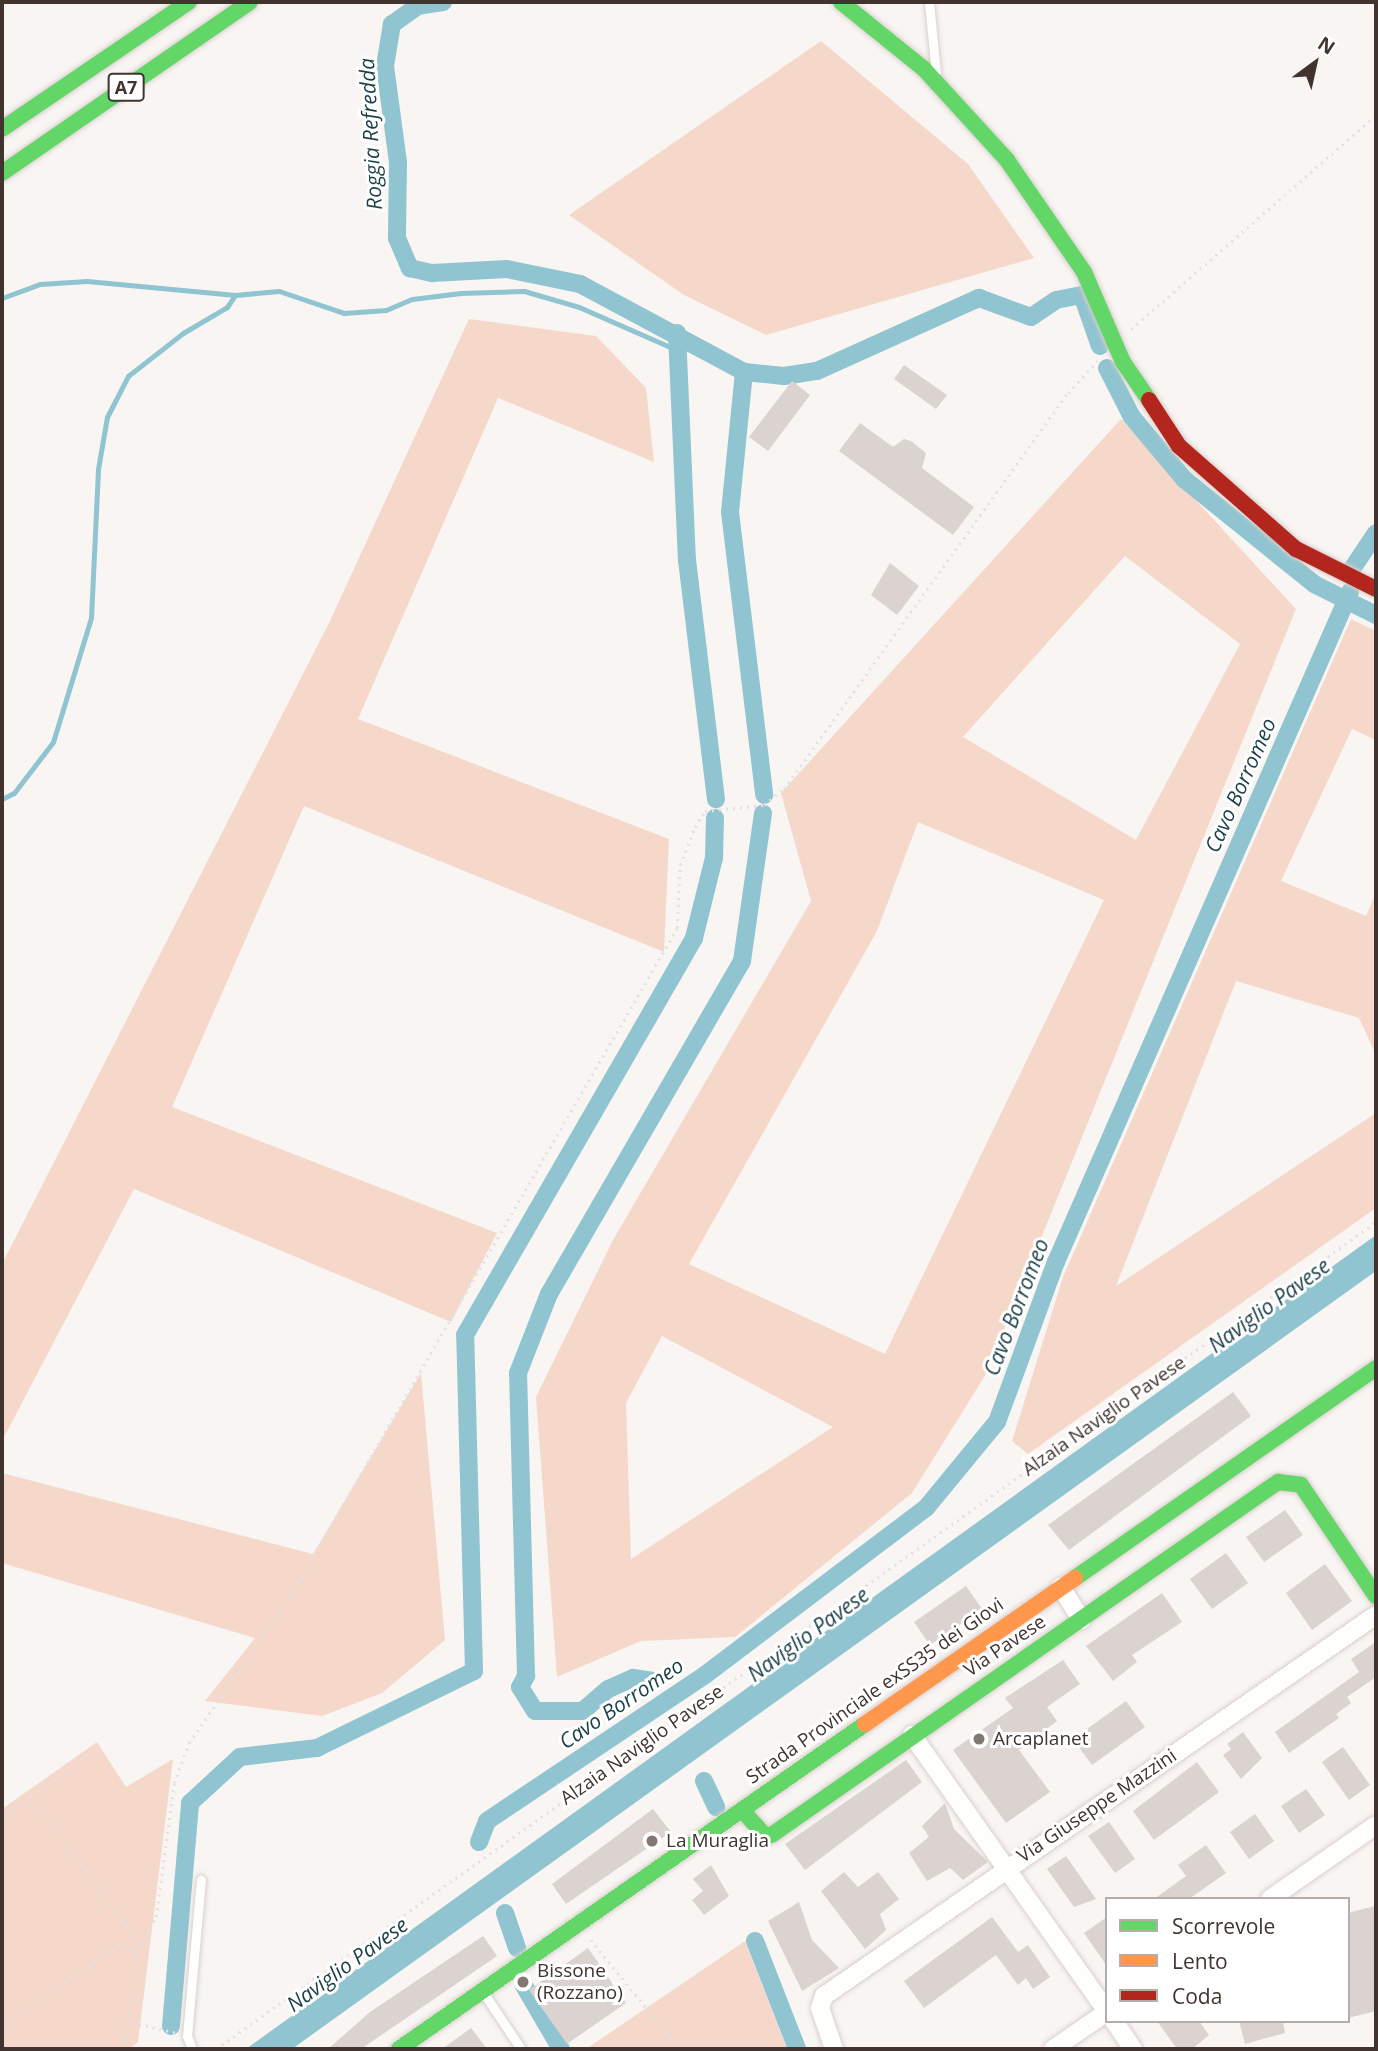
<!DOCTYPE html>
<html>
<head>
<meta charset="utf-8">
<style>
	body { margin:0 }
	#map { position:relative; width:1378px; height:2051px; overflow:hidden; background:#f8f5f3; font-family:"Open Sans",sans-serif }
	div>[style] { position:absolute }
	[style*='--x'] { left:calc(var(--x)*1px); top:calc(var(--y)*1px); width:calc(var(--w)*1px); rotate:calc(var(--a)*1deg) }
	.green>* { inset:0; background:#f6d8ca }
	.water>* { inset:0; background:#90c4d0 }
	.stream>* { height:5px; margin:-2.5px; padding:0 2.5px; transform-origin:2.5px; border-radius:2.5px; background:#90c4d0 }
	.canal>* { height:18px; margin:-9px; padding:0 9px; transform-origin:9px; border-radius:9px; background:#90c4d0 }
	.building>* { inset:0; background:#dad3cf }
	.path>* { height:2.5px; margin-top:-1.25px; transform-origin:0; background:repeating-linear-gradient(90deg,#e3e1e1 0 2px,transparent 0 7px) }
	.roads { filter:drop-shadow(0 0 2px #d9d0cd) drop-shadow(0 0 2px #d9d0cd) }
	.lane>* { height:9px; margin:-4.5px; padding:0 4.5px; transform-origin:4.5px; border-radius:4.5px; background:#fefefd }
	.street>* { height:18px; margin:-9px; padding:0 9px; transform-origin:9px; border-radius:9px; background:#fefefd }
	.fast>* { height:16px; margin:-8px; padding:0 8px; transform-origin:8px; border-radius:8px; background:#63d668 }
	.slow>* { height:16px; margin:-8px; padding:0 8px; transform-origin:8px; border-radius:8px; background:#ff974d }
	.jam>* { height:16px; margin:-8px; padding:0 8px; transform-origin:8px; border-radius:8px; background:#b3261e }
	.dots>* { width:19px; height:19px; translate:-50% -50%; box-sizing:border-box; border:4px solid #fff; border-radius:50% }
	span { translate:-50% -50%; white-space:nowrap; text-align:center; line-height:1.15; -webkit-text-stroke:6px #fff; paint-order:stroke }
	.shield-label span { padding:2px 5px; background:#fff; border:2px solid; border-radius:5px; -webkit-text-stroke-width:0 }
	.shield-label { font-size:18px; color:#41342f; font-weight:700 }
	.street-label { font-size:19px; color:#41342f }
	.poi-label { font-size:19px; color:#41342f }
	.left { translate:0 -50%; text-align:left }
	.water-label { font-size:21px; color:#193e46; font-style:italic }
	.frame { position:absolute; inset:0; border:4px solid #41342f; pointer-events:none }
	.legend { position:absolute; left:1105px; top:1897px; width:245px; height:126px; box-sizing:border-box; background:#fff; border:2px solid #b3aeac; margin:0; padding:9px 12px; list-style:none; font-size:21px; color:#41342f }
	.legend li { display:flex; align-items:center; gap:14px; height:35px }
	.legend b { width:35px; border:2px solid #b3aeac }
	.north { position:absolute; left:1280px; top:28px; width:70px; height:70px; -webkit-text-stroke:5px #fff; paint-order:stroke; rotate:33deg; font-size:19px; font-weight:700; line-height:28px; text-align:center; color:#41342f }
	.north::after { content:''; display:block; margin:auto; width:24px; height:32px; background:#41342f; clip-path:polygon(50% 0,100% 100%,50% 72%,0 100%) }
</style>
</head>
<body>
<div id="map">
	<div class="green">
		<i style="clip-path:polygon(821px 41px,968px 164px,1034px 258px,766px 335px,684px 295px,569px 215px)"></i>
		<i style="clip-path:polygon(469px 319px,596px 336px,646px 388px,654px 462px,498px 398px,358px 719px,669px 839px,664px 952px,304px 806px,172px 1107px,497px 1233px,451px 1322px,134px 1189px,2px 1441px,2px 1264px,329px 623px)"></i>
		<i style="clip-path:polygon(evenodd,1121px 419px,1296px 609px,986px 1374px,912px 1493px,735px 1637px,641px 1641px,557px 1677px,536px 1397px,613px 1240px,811px 901px,781px 793px,1121px 419px,1125px 556px,1240px 644px,1136px 840px,963px 737px,1125px 556px,1121px 419px,918px 822px,1104px 900px,885px 1354px,689px 1264px,877px 931px,918px 822px,1121px 419px,662px 1336px,833px 1427px,631px 1559px,626px 1403px,662px 1336px)"></i>
		<i style="clip-path:polygon(1351px 619px,1376px 631px,1376px 740px,1352px 729px,1281px 881px,1366px 916px,1376px 893px,1376px 1055px,1359px 1018px,1236px 981px,1116px 1286px,1376px 1113px,1376px 1208px,1028px 1454px,1012px 1441px,1063px 1277px)"></i>
		<i style="clip-path:polygon(421px 1373px,445px 1640px,382px 1693px,322px 1716px,205px 1701px,255px 1638px,2px 1563px,2px 1473px,313px 1554px)"></i>
		<i style="clip-path:polygon(97px 1742px,126px 1787px,173px 1759px,138px 2042px,129px 2049px,2px 2049px,2px 1809px)"></i>
		<i style="clip-path:polygon(745px 1941px,787px 2049px,586px 2049px)"></i>
	</div>
	<div class="water">
		<i style="clip-path:polygon(1376px 1235px,1376px 1271px,292px 2049px,246px 2049px)"></i>
	</div>
	<div class="stream">
		<i style="--x:2;--y:298;--w:40;--a:-20.2"></i>
		<i style="--x:40;--y:284;--w:47;--a:-3.7"></i>
		<i style="--x:87;--y:281;--w:149;--a:5.4"></i>
		<i style="--x:2;--y:799;--w:13;--a:-27"></i>
		<i style="--x:14;--y:793;--w:64;--a:-52.6"></i>
		<i style="--x:53;--y:742;--w:130;--a:-73"></i>
		<i style="--x:91;--y:618;--w:149;--a:-87.3"></i>
		<i style="--x:98;--y:469;--w:53;--a:-80.2"></i>
		<i style="--x:107;--y:417;--w:46;--a:-62.9"></i>
		<i style="--x:128;--y:376;--w:70;--a:-38"></i>
		<i style="--x:183;--y:333;--w:51;--a:-30.6"></i>
		<i style="--x:227;--y:307;--w:14;--a:-56"></i>
		<i style="--x:235;--y:295;--w:44;--a:-5.2"></i>
		<i style="--x:279;--y:291;--w:69;--a:18.7"></i>
		<i style="--x:344;--y:313;--w:42;--a:-4.1"></i>
		<i style="--x:386;--y:310;--w:28;--a:-23"></i>
		<i style="--x:412;--y:299;--w:49;--a:-7"></i>
		<i style="--x:461;--y:293;--w:63;--a:-1.8"></i>
		<i style="--x:524;--y:291;--w:57;--a:16.2"></i>
		<i style="--x:579;--y:307;--w:107;--a:23.7"></i>
	</div>
	<div class="canal">
		<i style="--x:443;--y:2;--w:25;--a:171"></i>
		<i style="--x:418;--y:6;--w:32;--a:145"></i>
		<i style="--x:392;--y:24;--w:43;--a:99.5"></i>
		<i style="--x:385;--y:66;--w:97;--a:82.3"></i>
		<i style="--x:398;--y:162;--w:76;--a:90.8"></i>
		<i style="--x:397;--y:238;--w:33;--a:67"></i>
		<i style="--x:410;--y:268;--w:23;--a:13"></i>
		<i style="--x:432;--y:273;--w:75;--a:-3.1"></i>
		<i style="--x:507;--y:269;--w:75;--a:11.6"></i>
		<i style="--x:580;--y:284;--w:186;--a:28.2"></i>
		<i style="--x:744;--y:372;--w:40;--a:5.7"></i>
		<i style="--x:784;--y:376;--w:33;--a:-9"></i>
		<i style="--x:817;--y:371;--w:178;--a:-24.3"></i>
		<i style="--x:979;--y:298;--w:55;--a:20.1"></i>
		<i style="--x:1031;--y:317;--w:30;--a:-34"></i>
		<i style="--x:1056;--y:300;--w:26;--a:-11"></i>
		<i style="--x:1082;--y:295;--w:54;--a:70.6"></i>
		<i style="--x:677;--y:333;--w:227;--a:87.5"></i>
		<i style="--x:687;--y:560;--w:241;--a:83.1"></i>
		<i style="--x:1107;--y:368;--w:55;--a:63"></i>
		<i style="--x:1132;--y:417;--w:81;--a:50"></i>
		<i style="--x:1184;--y:479;--w:167;--a:38.9"></i>
		<i style="--x:1314;--y:584;--w:69;--a:26.6"></i>
		<i style="--x:744;--y:372;--w:141;--a:95.7"></i>
		<i style="--x:730;--y:512;--w:285;--a:83.1"></i>
		<i style="--x:1352;--y:569;--w:43;--a:-56.3"></i>
		<i style="--x:653;--y:1681;--w:20;--a:-171"></i>
		<i style="--x:633;--y:1678;--w:27;--a:156"></i>
		<i style="--x:608;--y:1689;--w:33;--a:139"></i>
		<i style="--x:583;--y:1711;--w:48;--a:180"></i>
		<i style="--x:535;--y:1711;--w:28;--a:-122"></i>
		<i style="--x:520;--y:1687;--w:13;--a:-61"></i>
		<i style="--x:526;--y:1676;--w:303;--a:-91.5"></i>
		<i style="--x:518;--y:1373;--w:85;--a:-68.6"></i>
		<i style="--x:549;--y:1294;--w:385;--a:-59.9"></i>
		<i style="--x:742;--y:961;--w:149;--a:-81.9"></i>
		<i style="--x:704;--y:1781;--w:29;--a:65"></i>
		<i style="--x:479;--y:1842;--w:22;--a:-69"></i>
		<i style="--x:487;--y:1821;--w:262;--a:-33.8"></i>
		<i style="--x:705;--y:1675;--w:277;--a:-37.1"></i>
		<i style="--x:926;--y:1508;--w:112;--a:-50.5"></i>
		<i style="--x:997;--y:1422;--w:171;--a:-69.8"></i>
		<i style="--x:1056;--y:1262;--w:732;--a:-66.31"></i>
		<i style="--x:505;--y:1913;--w:37;--a:71"></i>
		<i style="--x:755;--y:1941;--w:116;--a:68.7"></i>
		<i style="--x:523;--y:1984;--w:75;--a:59.7"></i>
		<i style="--x:171;--y:2026;--w:224;--a:-85.1"></i>
		<i style="--x:190;--y:1803;--w:68;--a:-42.6"></i>
		<i style="--x:240;--y:1757;--w:78;--a:-6.7"></i>
		<i style="--x:317;--y:1748;--w:175;--a:-26.1"></i>
		<i style="--x:474;--y:1671;--w:336;--a:-91.5"></i>
		<i style="--x:465;--y:1335;--w:458;--a:-60"></i>
		<i style="--x:694;--y:938;--w:82;--a:-76"></i>
		<i style="--x:714;--y:858;--w:40;--a:-88.6"></i>
	</div>
	<div class="building">
		<i style="clip-path:polygon(904px 365px,947px 395px,936px 409px,894px 379px)"></i>
		<i style="clip-path:polygon(792px 381px,810px 395px,768px 451px,749px 437px)"></i>
		<i style="clip-path:polygon(860px 423px,893px 447px,904px 439px,911px 441px,926px 453px,922px 468px,974px 507px,953px 535px,839px 451px)"></i>
		<i style="clip-path:polygon(890px 563px,919px 586px,897px 615px,871px 595px)"></i>
		<i style="clip-path:polygon(1233px 1392px,1251px 1416px,1069px 1550px,1048px 1525px)"></i>
		<i style="clip-path:polygon(1285px 1510px,1303px 1535px,1264px 1562px,1246px 1537px)"></i>
		<i style="clip-path:polygon(1226px 1553px,1248px 1583px,1212px 1609px,1190px 1579px)"></i>
		<i style="clip-path:polygon(1325px 1564px,1352px 1601px,1312px 1630px,1286px 1593px)"></i>
		<i style="clip-path:polygon(966px 1586px,982px 1609px,930px 1645px,914px 1622px)"></i>
		<i style="clip-path:polygon(1162px 1593px,1182px 1622px,1132px 1655px,1137px 1662px,1113px 1681px,1086px 1646px)"></i>
		<i style="clip-path:polygon(1376px 1642px,1376px 1677px,1347px 1697px,1351px 1703px,1336px 1714px,1339px 1718px,1289px 1753px,1275px 1732px,1359px 1672px,1351px 1659px)"></i>
		<i style="clip-path:polygon(1063px 1660px,1080px 1684px,1047px 1707px,1057px 1721px,1019px 1750px,1050px 1792px,1006px 1823px,953px 1750px,1013px 1708px,1005px 1698px)"></i>
		<i style="clip-path:polygon(1126px 1701px,1145px 1727px,1092px 1765px,1073px 1739px)"></i>
		<i style="clip-path:polygon(1243px 1732px,1262px 1758px,1241px 1779px,1223px 1755px,1231px 1749px,1227px 1744px)"></i>
		<i style="clip-path:polygon(1343px 1747px,1370px 1785px,1349px 1800px,1322px 1762px)"></i>
		<i style="clip-path:polygon(906px 1760px,922px 1782px,805px 1870px,785px 1844px)"></i>
		<i style="clip-path:polygon(1197px 1762px,1219px 1792px,1154px 1840px,1133px 1811px)"></i>
		<i style="clip-path:polygon(1306px 1789px,1325px 1815px,1299px 1833px,1281px 1806px)"></i>
		<i style="clip-path:polygon(945px 1803px,954px 1829px,988px 1862px,963px 1880px,950px 1868px,927px 1881px,909px 1853px,929px 1837px,922px 1826px)"></i>
		<i style="clip-path:polygon(653px 1809px,671px 1832px,566px 1904px,552px 1884px)"></i>
		<i style="clip-path:polygon(1255px 1814px,1274px 1841px,1249px 1859px,1230px 1832px)"></i>
		<i style="clip-path:polygon(1109px 1822px,1135px 1859px,1115px 1873px,1088px 1836px)"></i>
		<i style="clip-path:polygon(1206px 1845px,1226px 1873px,1189px 1899px,1154px 1899px,1186px 1876px,1178px 1865px)"></i>
		<i style="clip-path:polygon(1066px 1856px,1096px 1899px,1074px 1907px,1047px 1869px)"></i>
		<i style="clip-path:polygon(711px 1865px,729px 1896px,704px 1915px,692px 1900px,703px 1891px,693px 1879px)"></i>
		<i style="clip-path:polygon(844px 1872px,858px 1887px,878px 1872px,899px 1899px,880px 1914px,886px 1930px,865px 1949px,821px 1891px)"></i>
		<i style="clip-path:polygon(799px 1902px,812px 1940px,839px 1968px,802px 1991px,768px 1921px)"></i>
		<i style="clip-path:polygon(1376px 1906px,1376px 2011px,1348px 2018px,1348px 1918px,1351px 1912px)"></i>
		<i style="clip-path:polygon(992px 1917px,1018px 1952px,1028px 1945px,1050px 1977px,1033px 1989px,1026px 1978px,1018px 1985px,996px 1955px,924px 2008px,904px 1981px)"></i>
		<i style="clip-path:polygon(1107px 1917px,1107px 1966px,1084px 1933px)"></i>
		<i style="clip-path:polygon(483px 1936px,497px 1956px,361px 2049px,328px 2049px,370px 2012px)"></i>
		<i style="clip-path:polygon(588px 1948px,626px 2003px,567px 2044px,529px 1990px)"></i>
		<i style="clip-path:polygon(1157px 2021px,1199px 2021px,1209px 2035px,1192px 2049px,1177px 2049px)"></i>
		<i style="clip-path:polygon(1239px 2021px,1283px 2021px,1285px 2033px,1245px 2044px)"></i>
		<i style="clip-path:polygon(471px 2028px,487px 2049px,442px 2049px)"></i>
	</div>
	<div class="path">
		<i style="--x:1131;--y:329;--w:325;--a:-41.1"></i>
		<i style="--x:31;--y:1796;--w:187;--a:53.9"></i>
		<i style="--x:2;--y:1817;--w:108;--a:-35.6"></i>
		<i style="--x:591;--y:1940;--w:141;--a:50.8"></i>
		<i style="--x:2;--y:2027;--w:142;--a:-35.3"></i>
		<i style="--x:118;--y:1945;--w:21;--a:23"></i>
		<i style="--x:175;--y:2033;--w:48;--a:-166.8"></i>
		<i style="--x:128;--y:2022;--w:70;--a:-82.6"></i>
		<i style="--x:137;--y:1953;--w:41;--a:-62.2"></i>
		<i style="--x:156;--y:1917;--w:135;--a:-82.3"></i>
		<i style="--x:174;--y:1783;--w:43;--a:-69.4"></i>
		<i style="--x:189;--y:1743;--w:178;--a:-55.5"></i>
		<i style="--x:290;--y:1596;--w:772;--a:-59.91"></i>
		<i style="--x:677;--y:928;--w:63;--a:-87.3"></i>
		<i style="--x:680;--y:865;--w:41;--a:-68.5"></i>
		<i style="--x:695;--y:827;--w:19;--a:-58"></i>
		<i style="--x:705;--y:811;--w:59;--a:-5.8"></i>
		<i style="--x:764;--y:805;--w:26;--a:-39"></i>
		<i style="--x:784;--y:789;--w:487;--a:-54.4"></i>
		<i style="--x:1068;--y:393;--w:45;--a:-47.7"></i>
		<i style="--x:125;--y:2049;--w:27;--a:-84"></i>
		<i style="--x:216;--y:2049;--w:1425;--a:-35.49"></i>
	</div>
	<div class="roads">
		<div class="lane">
			<i style="--x:929;--y:2;--w:71;--a:84.4"></i>
			<i style="--x:485;--y:1995;--w:65;--a:56.3"></i>
			<i style="--x:192;--y:2049;--w:14;--a:-111"></i>
			<i style="--x:187;--y:2036;--w:157;--a:-84.9"></i>
		</div>
		<div class="street">
			<i style="--x:1061;--y:1587;--w:39;--a:58"></i>
			<i style="--x:912;--y:1735;--w:338;--a:54.8"></i>
			<i style="--x:1270;--y:1899;--w:129;--a:-34.9"></i>
			<i style="--x:1114;--y:2021;--w:34;--a:56"></i>
			<i style="--x:834;--y:2049;--w:43;--a:-108.9"></i>
			<i style="--x:820;--y:2008;--w:13;--a:-72"></i>
			<i style="--x:824;--y:1996;--w:671;--a:-34.61"></i>
			<i style="--x:1053;--y:2049;--w:65;--a:-34.4"></i>
		</div>
		<div class="fast">
			<i style="--x:841;--y:2;--w:107;--a:38.9"></i>
			<i style="--x:924;--y:69;--w:123;--a:47.6"></i>
			<i style="--x:1007;--y:160;--w:136;--a:55.5"></i>
			<i style="--x:1084;--y:272;--w:98;--a:66.6"></i>
			<i style="--x:1123;--y:362;--w:46;--a:55.6"></i>
			<i style="--x:2;--y:129;--w:226;--a:-34.2"></i>
			<i style="--x:2;--y:173;--w:301;--a:-34.6"></i>
			<i style="--x:1075;--y:1578;--w:367;--a:-34.9"></i>
			<i style="--x:742;--y:1810;--w:36;--a:48"></i>
			<i style="--x:766;--y:1837;--w:8;--a:-23"></i>
			<i style="--x:773;--y:1834;--w:616;--a:-34.88"></i>
			<i style="--x:1278;--y:1482;--w:23;--a:7"></i>
			<i style="--x:1301;--y:1485;--w:134;--a:56"></i>
			<i style="--x:399;--y:2049;--w:568;--a:-34.89"></i>
		</div>
		<div class="slow">
			<i style="--x:865;--y:1724;--w:256;--a:-34.8"></i>
		</div>
		<div class="jam">
			<i style="--x:1149;--y:400;--w:55;--a:56.9"></i>
			<i style="--x:1179;--y:446;--w:156;--a:41.4"></i>
			<i style="--x:1296;--y:549;--w:89;--a:26.6"></i>
		</div>
	</div>
	<div class="dots">
		<i style="left:979px;top:1739px;background:#817874"></i>
		<i style="left:652px;top:1841px;background:#817874"></i>
		<i style="left:523px;top:1982px;background:#817874"></i>
	</div>
	<div class="shield-label">
		<span style="left:126px;top:87px">A7</span>
	</div>
	<div class="street-label">
		<span style="left:1104px;top:1416px;rotate:-35deg">Alzaia Naviglio Pavese</span>
		<span style="left:1005px;top:1646px;rotate:-34deg">Via Pavese</span>
		<span style="left:875px;top:1691px;rotate:-35deg">Strada Provinciale exSS35 dei Giovi</span>
		<span style="left:642px;top:1745px;rotate:-35deg">Alzaia Naviglio Pavese</span>
		<span style="left:1097px;top:1806px;rotate:-34deg">Via Giuseppe Mazzini</span>
	</div>
	<div class="poi-label">
		<span class="left" style="left:993px;top:1739px">Arcaplanet</span>
		<span class="left" style="left:666px;top:1841px">La Muraglia</span>
		<span class="left" style="left:537px;top:1982px">Bissone<br>(Rozzano)</span>
	</div>
	<div class="water-label">
		<span style="left:370px;top:134px;rotate:-93deg">Roggia Refredda</span>
		<span style="left:1240px;top:785px;rotate:-66deg">Cavo Borromeo</span>
		<span style="left:1269px;top:1305px;rotate:-36deg">Naviglio Pavese</span>
		<span style="left:1016px;top:1307px;rotate:-69deg">Cavo Borromeo</span>
		<span style="left:808px;top:1634px;rotate:-36deg">Naviglio Pavese</span>
		<span style="left:621px;top:1703px;rotate:-34deg">Cavo Borromeo</span>
		<span style="left:347px;top:1964px;rotate:-36deg">Naviglio Pavese</span>
	</div>
	<div class="frame"></div>
	<ul class="legend">
	<li><b style="height:9px;background:#63d668"></b>Scorrevole</li>
	<li><b style="height:9px;background:#ff974d"></b>Lento</li>
	<li><b style="height:9px;background:#b3261e"></b>Coda</li>
	</ul>
	<div class="north">N</div>
</div>
</body>
</html>
